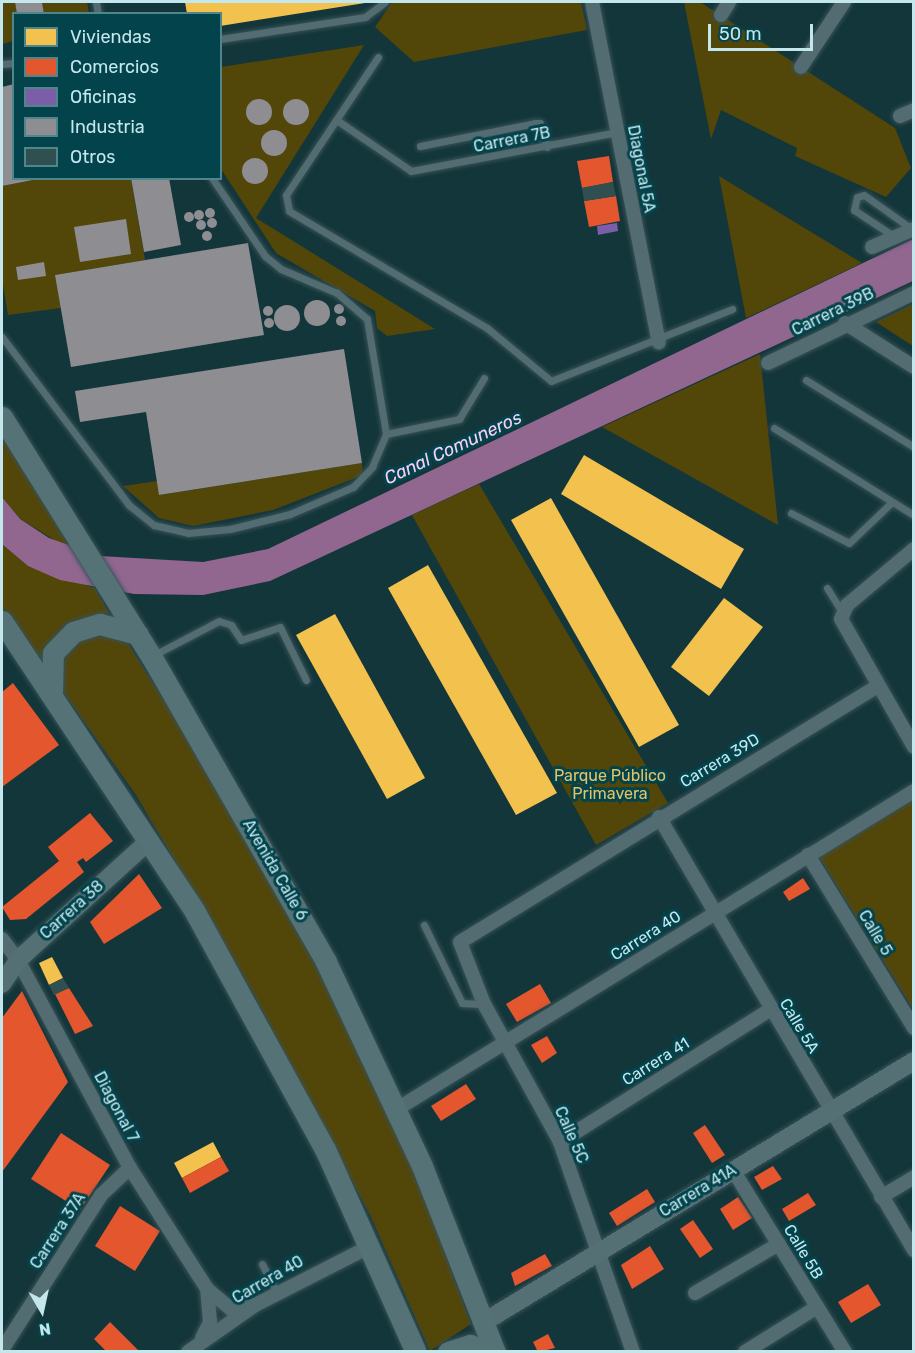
<!DOCTYPE html>
<html>
<head>
<meta charset="utf-8">
<style>
	body { margin:0 }
	#map { position:relative; width:915px; height:1353px; overflow:hidden; background:#13363b; font-family:Rubik,sans-serif }
	div>[style] { position:absolute }
	[style*='--x'] { left:calc(var(--x)*1px); top:calc(var(--y)*1px); width:calc(var(--w)*1px); rotate:calc(var(--a)*1deg) }
	.green>* { inset:0; background:#534609 }
	.water>* { inset:0; background:#916790 }
	.homes>* { inset:0; background:#f2c14e }
	.shops>* { inset:0; background:#e4572e }
	.offices>* { inset:0; background:#7b5ea7 }
	.industry>* { inset:0; background:#8d8d92 }
	.round { border-radius:50% }
	.building>* { inset:0; background:#304f51 }
	.roads { filter:drop-shadow(0 0 2px #385256) drop-shadow(0 0 2px #385256) }
	.lane>* { height:7px; margin:-3.5px; padding:0 3.5px; transform-origin:3.5px; border-radius:3.5px; background:#526c71 }
	.street>* { height:14px; margin:-7px; padding:0 7px; transform-origin:7px; border-radius:7px; background:#526c71 }
	.secondary>* { height:18px; margin:-9px; padding:0 9px; transform-origin:9px; border-radius:9px; background:#547074 }
	.primary>* { height:21px; margin:-10.5px; padding:0 10.5px; transform-origin:10.5px; border-radius:10.5px; background:#557277 }
	span { translate:-50% -50%; white-space:nowrap; text-align:center; line-height:1.15; -webkit-text-stroke:6px #02434c; paint-order:stroke }
	.street-label { font-size:16px; color:#c4e7ed }
	.park-label { font-size:16px; color:#e3c367 }
	.water-label { font-size:18px; color:#fdd0f7; font-style:italic }
	.frame { position:absolute; inset:0; border:3px solid #c4e7ed; pointer-events:none }
	.legend { position:absolute; left:12px; top:12px; width:210px; height:168px; box-sizing:border-box; background:#02434c; border:2px solid #50858c; margin:0; padding:8px 10px; list-style:none; font-size:18px; color:#c4e7ed }
	.legend li { display:flex; align-items:center; gap:12px; height:30px }
	.legend b { width:30px; border:2px solid #50858c }
	.north { position:absolute; left:12px; top:1281px; width:60px; height:60px; -webkit-text-stroke:4px #02434c; paint-order:stroke; rotate:171deg; font-size:16px; font-weight:700; line-height:24px; text-align:center; color:#c4e7ed }
	.north::after { content:''; display:block; margin:auto; width:21px; height:27px; background:#c4e7ed; clip-path:polygon(50% 0,100% 100%,50% 72%,0 100%) }
	.scale { position:absolute; left:708px; top:24px; width:105px; height:27px; box-sizing:border-box; border:3px solid #c4e7ed; border-top:0; padding-left:8px; font-size:18px; line-height:21px; white-space:nowrap; color:#c4e7ed; -webkit-text-stroke:4px #02434c; paint-order:stroke }
</style>
</head>
<body>
<div id="map">
	<div class="green">
		<i style="clip-path:polygon(2px 2px,15px 2px,17px 13px,13px 41px,2px 44px)"></i>
		<i style="clip-path:polygon(42px 2px,87px 2px,89px 13px,44px 13px)"></i>
		<i style="clip-path:polygon(392px 2px,581px 2px,587px 30px,414px 62px,375px 27px)"></i>
		<i style="clip-path:polygon(684px 2px,700px 2px,895px 128px,911px 168px,886px 197px,795px 156px,797px 148px,721px 110px,711px 139px)"></i>
		<i style="clip-path:polygon(364px 45px,256px 218px,435px 329px,387px 336px,377px 328px,375px 311px,276px 253px,221px 169px,221px 67px)"></i>
		<i style="clip-path:polygon(719px 176px,862px 263px,746px 318px)"></i>
		<i style="clip-path:polygon(39px 179px,131px 179px,145px 260px,56px 275px,61px 308px,8px 315px,2px 279px,2px 186px)"></i>
		<i style="clip-path:polygon(913px 304px,913px 346px,876px 322px)"></i>
		<i style="clip-path:polygon(760px 354px,778px 525px,602px 427px)"></i>
		<i style="clip-path:polygon(2px 437px,51px 513px,71px 550px,20px 519px,2px 497px)"></i>
		<i style="clip-path:polygon(362px 463px,363px 475px,273px 510px,193px 526px,159px 518px,123px 486px,157px 481px,160px 495px)"></i>
		<i style="clip-path:polygon(479px 484px,668px 803px,596px 845px,412px 515px)"></i>
		<i style="clip-path:polygon(2px 544px,28px 566px,95px 588px,109px 613px,81px 621px,44px 664px,2px 608px)"></i>
		<i style="clip-path:polygon(96px 631px,124px 637px,196px 751px,335px 1000px,417px 1178px,471px 1324px,430px 1351px,371px 1217px,250px 988px,136px 795px,58px 685px,61px 650px)"></i>
		<i style="clip-path:polygon(913px 797px,913px 1009px,817px 854px)"></i>
	</div>
	<div class="water">
		<i style="clip-path:polygon(913px 239px,913px 281px,270px 581px,203px 595px,134px 594px,60px 580px,28px 566px,2px 544px,2px 497px,20px 519px,49px 538px,100px 556px,203px 562px,268px 549px)"></i>
	</div>
	<div class="homes">
		<i style="clip-path:polygon(185px 2px,365px 2px,365px 3px,220px 26px,220px 14px,187px 14px)"></i>
		<i style="clip-path:polygon(584px 455px,744px 549px,721px 589px,561px 494px)"></i>
		<i style="clip-path:polygon(551px 498px,679px 725px,639px 747px,511px 520px)"></i>
		<i style="clip-path:polygon(428px 565px,557px 793px,516px 815px,388px 588px)"></i>
		<i style="clip-path:polygon(724px 598px,763px 627px,709px 696px,671px 667px)"></i>
		<i style="clip-path:polygon(335px 614px,425px 778px,387px 799px,296px 635px)"></i>
		<i style="clip-path:polygon(52px 957px,63px 978px,49px 985px,39px 963px)"></i>
		<i style="clip-path:polygon(213px 1142px,221px 1157px,182px 1178px,174px 1163px)"></i>
	</div>
	<div class="shops">
		<i style="clip-path:polygon(609px 156px,613px 182px,582px 188px,577px 161px)"></i>
		<i style="clip-path:polygon(616px 196px,620px 221px,589px 227px,584px 201px)"></i>
		<i style="clip-path:polygon(13px 683px,59px 745px,2px 787px,2px 692px)"></i>
		<i style="clip-path:polygon(90px 813px,113px 841px,86px 862px,83px 858px,77px 862px,84px 872px,26px 919px,10px 920px,2px 907px,59px 861px,48px 847px)"></i>
		<i style="clip-path:polygon(139px 874px,162px 908px,104px 944px,90px 922px)"></i>
		<i style="clip-path:polygon(803px 878px,810px 889px,789px 901px,783px 892px)"></i>
		<i style="clip-path:polygon(540px 984px,551px 1003px,517px 1022px,506px 1004px)"></i>
		<i style="clip-path:polygon(69px 988px,93px 1026px,75px 1034px,55px 994px)"></i>
		<i style="clip-path:polygon(22px 991px,68px 1082px,2px 1172px,2px 1018px)"></i>
		<i style="clip-path:polygon(547px 1036px,557px 1053px,542px 1063px,531px 1045px)"></i>
		<i style="clip-path:polygon(466px 1084px,476px 1099px,441px 1121px,431px 1106px)"></i>
		<i style="clip-path:polygon(705px 1125px,725px 1155px,712px 1163px,693px 1133px)"></i>
		<i style="clip-path:polygon(61px 1133px,110px 1165px,80px 1210px,31px 1179px)"></i>
		<i style="clip-path:polygon(221px 1157px,229px 1171px,190px 1193px,182px 1178px)"></i>
		<i style="clip-path:polygon(773px 1166px,782px 1179px,762px 1190px,754px 1177px)"></i>
		<i style="clip-path:polygon(647px 1189px,655px 1202px,617px 1226px,609px 1213px)"></i>
		<i style="clip-path:polygon(808px 1193px,816px 1205px,789px 1221px,782px 1209px)"></i>
		<i style="clip-path:polygon(738px 1197px,752px 1218px,733px 1230px,720px 1209px)"></i>
		<i style="clip-path:polygon(120px 1206px,160px 1231px,135px 1271px,95px 1246px)"></i>
		<i style="clip-path:polygon(693px 1220px,713px 1249px,700px 1258px,680px 1229px)"></i>
		<i style="clip-path:polygon(650px 1246px,664px 1269px,632px 1289px,621px 1265px)"></i>
		<i style="clip-path:polygon(545px 1254px,552px 1266px,515px 1286px,511px 1273px)"></i>
		<i style="clip-path:polygon(868px 1284px,881px 1305px,851px 1323px,838px 1302px)"></i>
		<i style="clip-path:polygon(110px 1322px,140px 1352px,107px 1352px,94px 1339px)"></i>
		<i style="clip-path:polygon(548px 1334px,555px 1348px,538px 1352px,533px 1342px)"></i>
	</div>
	<div class="offices">
		<i style="clip-path:polygon(617px 223px,618px 231px,598px 235px,597px 226px)"></i>
	</div>
	<div class="industry">
		<i style="clip-path:polygon(15px 2px,42px 2px,44px 14px,17px 14px)"></i>
		<i style="clip-path:polygon(14px 84px,14px 178px,33px 180px,2px 186px,2px 87px)"></i>
		<i class="round" style="left:246px;top:99px;width:26px;height:26px"></i>
		<i class="round" style="left:283px;top:99px;width:26px;height:26px"></i>
		<i class="round" style="left:261px;top:130px;width:26px;height:26px"></i>
		<i class="round" style="left:242px;top:158px;width:26px;height:26px"></i>
		<i style="clip-path:polygon(131px 178px,169px 178px,181px 245px,144px 252px)"></i>
		<i class="round" style="left:205px;top:208px;width:10px;height:10px"></i>
		<i class="round" style="left:194px;top:210px;width:10px;height:10px"></i>
		<i class="round" style="left:184px;top:212px;width:10px;height:10px"></i>
		<i class="round" style="left:207px;top:218px;width:10px;height:10px"></i>
		<i style="clip-path:polygon(126px 219px,131px 254px,80px 262px,74px 227px)"></i>
		<i class="round" style="left:196px;top:220px;width:10px;height:10px"></i>
		<i class="round" style="left:202px;top:231px;width:10px;height:10px"></i>
		<i style="clip-path:polygon(248px 243px,264px 335px,71px 367px,55px 275px)"></i>
		<i style="clip-path:polygon(44px 262px,46px 276px,18px 280px,16px 267px)"></i>
		<i class="round" style="left:304px;top:300px;width:26px;height:26px"></i>
		<i class="round" style="left:334px;top:304px;width:10px;height:10px"></i>
		<i class="round" style="left:274px;top:305px;width:26px;height:26px"></i>
		<i class="round" style="left:263px;top:306px;width:10px;height:10px"></i>
		<i class="round" style="left:336px;top:316px;width:10px;height:10px"></i>
		<i class="round" style="left:264px;top:318px;width:10px;height:10px"></i>
		<i style="clip-path:polygon(344px 349px,362px 463px,159px 495px,146px 412px,80px 422px,75px 391px)"></i>
	</div>
	<div class="building">
		<i style="clip-path:polygon(613px 182px,616px 196px,584px 201px,582px 188px)"></i>
		<i style="clip-path:polygon(63px 978px,69px 988px,54px 995px,49px 985px)"></i>
	</div>
	<div class="roads">
		<div class="lane">
			<i style="--x:96;--y:2;--w:12;--a:81"></i>
			<i style="--x:220;--y:39;--w:147;--a:-8.6"></i>
			<i style="--x:365;--y:17;--w:25;--a:-37"></i>
			<i style="--x:378;--y:57;--w:166;--a:123.7"></i>
			<i style="--x:286;--y:195;--w:16;--a:79"></i>
			<i style="--x:289;--y:211;--w:230;--a:30.6"></i>
			<i style="--x:487;--y:328;--w:83;--a:39.6"></i>
			<i style="--x:551;--y:381;--w:195;--a:-21.7"></i>
			<i style="--x:2;--y:64;--w:12;--a:-5"></i>
			<i style="--x:338;--y:121;--w:88;--a:34.4"></i>
			<i style="--x:411;--y:171;--w:210;--a:-10.7"></i>
			<i style="--x:420;--y:146;--w:117;--a:-11.3"></i>
			<i style="--x:535;--y:123;--w:5;--a:0"></i>
			<i style="--x:540;--y:123;--w:25;--a:74"></i>
			<i style="--x:895;--y:237;--w:49;--a:-146.6"></i>
			<i style="--x:854;--y:210;--w:13;--a:-77"></i>
			<i style="--x:857;--y:197;--w:7;--a:-16"></i>
			<i style="--x:864;--y:195;--w:59;--a:35.3"></i>
			<i style="--x:2;--y:337;--w:211;--a:52.9"></i>
			<i style="--x:129;--y:505;--w:32;--a:39"></i>
			<i style="--x:154;--y:525;--w:35;--a:13"></i>
			<i style="--x:188;--y:533;--w:42;--a:-5.4"></i>
			<i style="--x:230;--y:529;--w:62;--a:-14"></i>
			<i style="--x:290;--y:514;--w:69;--a:-23.2"></i>
			<i style="--x:353;--y:487;--w:28;--a:-46"></i>
			<i style="--x:372;--y:467;--w:36;--a:-67"></i>
			<i style="--x:386;--y:434;--w:117;--a:-99.4"></i>
			<i style="--x:367;--y:319;--w:40;--a:-139"></i>
			<i style="--x:337;--y:293;--w:61;--a:-156.8"></i>
			<i style="--x:281;--y:269;--w:21;--a:-141"></i>
			<i style="--x:265;--y:256;--w:94;--a:-124.2"></i>
			<i style="--x:806;--y:380;--w:127;--a:31.8"></i>
			<i style="--x:774;--y:428;--w:165;--a:31.9"></i>
			<i style="--x:386;--y:434;--w:75;--a:-11.6"></i>
			<i style="--x:459;--y:419;--w:48;--a:-58.6"></i>
			<i style="--x:791;--y:513;--w:65;--a:27.3"></i>
			<i style="--x:849;--y:543;--w:59;--a:-43.6"></i>
			<i style="--x:827;--y:588;--w:28;--a:58"></i>
			<i style="--x:154;--y:655;--w:73;--a:-27.6"></i>
			<i style="--x:219;--y:621;--w:13;--a:18"></i>
			<i style="--x:231;--y:625;--w:18;--a:56"></i>
			<i style="--x:241;--y:640;--w:41;--a:-18.4"></i>
			<i style="--x:280;--y:627;--w:59;--a:63.9"></i>
			<i style="--x:424;--y:925;--w:87;--a:64"></i>
			<i style="--x:462;--y:1003;--w:22;--a:3"></i>
			<i style="--x:262;--y:1264;--w:33;--a:63"></i>
		</div>
		<div class="street">
			<i style="--x:592;--y:2;--w:347;--a:78.9"></i>
			<i style="--x:721;--y:15;--w:15;--a:-58"></i>
			<i style="--x:801;--y:67;--w:78;--a:-56.5"></i>
			<i style="--x:900;--y:116;--w:15;--a:-23"></i>
			<i style="--x:872;--y:247;--w:46;--a:-23.2"></i>
			<i style="--x:845;--y:323;--w:82;--a:32.5"></i>
			<i style="--x:768;--y:363;--w:162;--a:-25.6"></i>
			<i style="--x:914;--y:549;--w:87;--a:140.1"></i>
			<i style="--x:847;--y:605;--w:15;--a:113"></i>
			<i style="--x:841;--y:619;--w:147;--a:60.3"></i>
			<i style="--x:659;--y:817;--w:503;--a:59.51"></i>
			<i style="--x:808;--y:855;--w:203;--a:58.5"></i>
			<i style="--x:2;--y:939;--w:26;--a:53"></i>
			<i style="--x:18;--y:960;--w:236;--a:61.7"></i>
			<i style="--x:130;--y:1168;--w:143;--a:57.5"></i>
			<i style="--x:207;--y:1289;--w:31;--a:40"></i>
			<i style="--x:231;--y:1309;--w:24;--a:-9"></i>
			<i style="--x:397;--y:1109;--w:607;--a:-31.6"></i>
			<i style="--x:560;--y:1142;--w:248;--a:-32.2"></i>
			<i style="--x:733;--y:1170;--w:214;--a:58.4"></i>
			<i style="--x:881;--y:1197;--w:39;--a:-31"></i>
			<i style="--x:695;--y:1293;--w:97;--a:-30.3"></i>
			<i style="--x:202;--y:1338;--w:18;--a:-63"></i>
			<i style="--x:210;--y:1322;--w:33;--a:-95"></i>
			<i style="--x:2;--y:1350;--w:184;--a:-57.4"></i>
			<i style="--x:101;--y:1195;--w:40;--a:-43"></i>
			<i style="--x:188;--y:1352;--w:82;--a:-35"></i>
			<i style="--x:255;--y:1305;--w:130;--a:-27"></i>
			<i style="--x:633;--y:1352;--w:222;--a:-109.2"></i>
			<i style="--x:560;--y:1142;--w:158;--a:-118.8"></i>
			<i style="--x:484;--y:1004;--w:66;--a:-111.2"></i>
			<i style="--x:460;--y:942;--w:488;--a:-31.5"></i>
			<i style="--x:745;--y:1352;--w:85;--a:-32"></i>
		</div>
		<div class="secondary">
			<i style="--x:2;--y:984;--w:29;--a:-56"></i>
			<i style="--x:18;--y:960;--w:177;--a:-42.3"></i>
			<i style="--x:484;--y:1322;--w:503;--a:-31.26"></i>
		</div>
		<div class="primary">
			<i style="--x:2;--y:417;--w:282;--a:58.1"></i>
			<i style="--x:151;--y:656;--w:353;--a:60.2"></i>
			<i style="--x:326;--y:962;--w:225;--a:64.8"></i>
			<i style="--x:422;--y:1166;--w:200;--a:68.6"></i>
			<i style="--x:2;--y:621;--w:349;--a:56.4"></i>
			<i style="--x:195;--y:912;--w:270;--a:61.3"></i>
			<i style="--x:325;--y:1149;--w:222;--a:65.9"></i>
			<i style="--x:52;--y:693;--w:40;--a:-88.6"></i>
			<i style="--x:53;--y:653;--w:29;--a:-46"></i>
			<i style="--x:73;--y:632;--w:28;--a:-17"></i>
			<i style="--x:100;--y:624;--w:39;--a:15"></i>
			<i style="--x:448;--y:1352;--w:23;--a:-18"></i>
			<i style="--x:470;--y:1345;--w:26;--a:16"></i>
		</div>
	</div>
	<div class="street-label">
		<span style="left:512px;top:140px;rotate:-11deg">Carrera 7B</span>
		<span style="left:641px;top:169px;rotate:79deg">Diagonal 5A</span>
		<span style="left:833px;top:312px;rotate:-26deg">Carrera 39B</span>
		<span style="left:720px;top:761px;rotate:-31deg">Carrera 39D</span>
		<span style="left:275px;top:870px;rotate:60deg">Avenida Calle 6</span>
		<span style="left:72px;top:910px;rotate:-42deg">Carrera 38</span>
		<span style="left:875px;top:933px;rotate:59deg">Calle 5</span>
		<span style="left:646px;top:936px;rotate:-32deg">Carrera 40</span>
		<span style="left:799px;top:1026px;rotate:59deg">Calle 5A</span>
		<span style="left:656px;top:1062px;rotate:-32deg">Carrera 41</span>
		<span style="left:116px;top:1107px;rotate:62deg">Diagonal 7</span>
		<span style="left:571px;top:1135px;rotate:66deg">Calle 5C</span>
		<span style="left:698px;top:1191px;rotate:-31deg">Carrera 41A</span>
		<span style="left:58px;top:1231px;rotate:-57deg">Carrera 37A</span>
		<span style="left:803px;top:1252px;rotate:59deg">Calle 5B</span>
		<span style="left:268px;top:1280px;rotate:-30deg">Carrera 40</span>
	</div>
	<div class="park-label">
		<span style="left:610px;top:785px">Parque Público<br>Primavera</span>
	</div>
	<div class="water-label">
		<span style="left:453px;top:448px;rotate:-25deg">Canal Comuneros</span>
	</div>
	<div class="frame"></div>
	<ul class="legend">
	<li><b style="height:16px;background:#f2c14e"></b>Viviendas</li>
	<li><b style="height:16px;background:#e4572e"></b>Comercios</li>
	<li><b style="height:16px;background:#7b5ea7"></b>Oficinas</li>
	<li><b style="height:16px;background:#8d8d92"></b>Industria</li>
	<li><b style="height:16px;background:#304f51"></b>Otros</li>
	</ul>
	<div class="north">N</div>
	<div class="scale">50 m</div>
</div>
</body>
</html>
